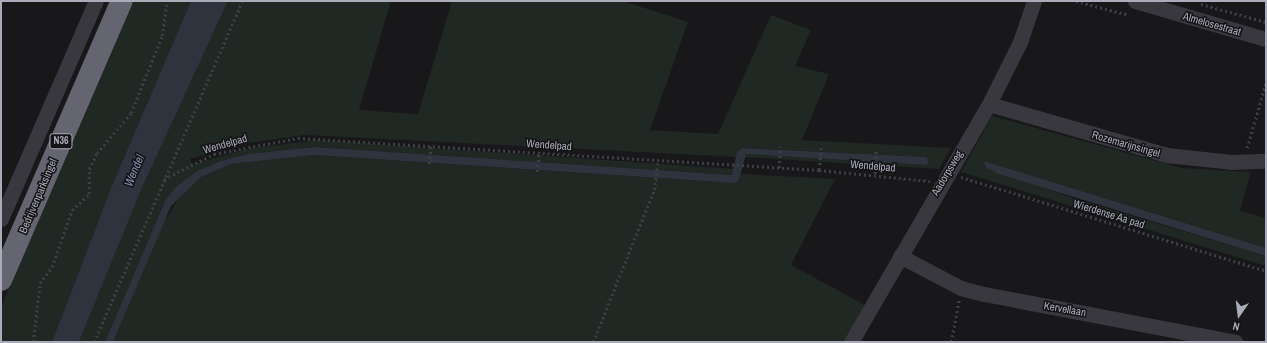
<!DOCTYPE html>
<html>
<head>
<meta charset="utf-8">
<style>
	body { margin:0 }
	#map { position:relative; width:1267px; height:343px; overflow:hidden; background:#18171a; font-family:"Archivo Narrow",sans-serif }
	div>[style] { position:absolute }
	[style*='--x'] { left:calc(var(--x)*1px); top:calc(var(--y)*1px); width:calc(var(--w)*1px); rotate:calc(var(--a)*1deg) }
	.green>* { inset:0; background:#1f2822 }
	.water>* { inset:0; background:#2d343e }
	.path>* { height:2.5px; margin-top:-1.25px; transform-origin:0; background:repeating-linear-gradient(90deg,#3e3f46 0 2px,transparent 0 5px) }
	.street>* { height:15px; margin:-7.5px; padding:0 7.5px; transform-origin:7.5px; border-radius:7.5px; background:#39383f }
	.highway>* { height:22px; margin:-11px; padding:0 11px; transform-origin:11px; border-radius:11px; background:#646570 }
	span { translate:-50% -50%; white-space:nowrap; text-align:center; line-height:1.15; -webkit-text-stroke:3px #131215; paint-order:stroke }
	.shield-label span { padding:1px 3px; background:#131215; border:1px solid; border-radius:3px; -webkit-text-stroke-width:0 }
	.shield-label { font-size:10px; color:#aaacb9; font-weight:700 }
	.street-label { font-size:11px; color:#aaacb9 }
	.water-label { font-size:12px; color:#8193b4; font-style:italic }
	.frame { position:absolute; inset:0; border:2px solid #aaacb9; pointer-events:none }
	.north { position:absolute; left:1219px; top:295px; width:40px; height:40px; -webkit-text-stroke:3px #131215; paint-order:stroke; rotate:194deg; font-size:11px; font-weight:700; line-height:16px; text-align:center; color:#aaacb9 }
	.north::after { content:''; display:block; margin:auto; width:14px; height:18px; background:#aaacb9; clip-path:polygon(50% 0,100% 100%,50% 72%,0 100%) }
</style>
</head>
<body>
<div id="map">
	<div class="green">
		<i style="clip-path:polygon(134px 1px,191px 1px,111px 188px,52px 342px,1px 342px,1px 307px)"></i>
		<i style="clip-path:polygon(228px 1px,391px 1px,359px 110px,418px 114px,452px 1px,623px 1px,688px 22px,650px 130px,718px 134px,771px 15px,811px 30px,795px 66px,829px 74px,802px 140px,951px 148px,939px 169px,743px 157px,746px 154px,927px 165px,927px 157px,742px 148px,737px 157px,305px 135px,249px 143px,190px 159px,193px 164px,247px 149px,317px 140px,736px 169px,732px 175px,315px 147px,248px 154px,221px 161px,165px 201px,105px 342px,79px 342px,141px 190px)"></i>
		<i style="clip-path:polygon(992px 116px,1182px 168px,1251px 172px,1240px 211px,1266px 218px,1266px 248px,984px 161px,985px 167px,1079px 200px,1266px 256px,1266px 266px,961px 172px)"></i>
		<i style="clip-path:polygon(314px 155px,720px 182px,739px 180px,741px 174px,835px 179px,791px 265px,865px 305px,843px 342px,113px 342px,162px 225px,182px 193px,201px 177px,231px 164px)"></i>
	</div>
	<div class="water">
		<i style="clip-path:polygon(191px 1px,228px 1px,141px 190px,79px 342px,52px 342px,111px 188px)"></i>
		<i style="clip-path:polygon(315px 147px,732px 175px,737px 152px,742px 148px,927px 157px,928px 161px,927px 165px,746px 154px,739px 180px,735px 183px,314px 155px,231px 164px,201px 177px,171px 206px,113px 342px,105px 342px,165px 201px,176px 187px,197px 171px,221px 161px,248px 154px)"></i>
		<i style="clip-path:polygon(984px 161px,1266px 248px,1266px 256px,999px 174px,985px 167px)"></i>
	</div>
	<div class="path">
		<i style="--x:1076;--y:1;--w:55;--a:14.8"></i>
		<i style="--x:1201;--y:4;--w:67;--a:15.5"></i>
		<i style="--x:1247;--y:148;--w:69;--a:-73.9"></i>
		<i style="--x:429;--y:164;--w:20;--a:-84"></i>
		<i style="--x:779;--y:168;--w:21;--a:-87"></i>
		<i style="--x:819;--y:170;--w:22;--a:-85"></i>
		<i style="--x:537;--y:172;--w:20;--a:-84"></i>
		<i style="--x:875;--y:174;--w:24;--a:-88"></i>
		<i style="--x:961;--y:177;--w:319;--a:17.1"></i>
		<i style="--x:164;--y:179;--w:56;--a:-26.6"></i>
		<i style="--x:214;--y:154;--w:86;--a:-10.8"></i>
		<i style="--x:298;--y:138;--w:522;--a:3.51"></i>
		<i style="--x:819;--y:170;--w:112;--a:5.7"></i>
		<i style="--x:33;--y:342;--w:59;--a:-83.2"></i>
		<i style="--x:40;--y:283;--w:20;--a:-53"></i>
		<i style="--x:52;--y:267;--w:60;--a:-70.7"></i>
		<i style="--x:72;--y:210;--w:23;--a:-43"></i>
		<i style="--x:89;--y:194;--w:25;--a:-90"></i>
		<i style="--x:89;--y:169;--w:18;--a:-63"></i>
		<i style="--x:97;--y:153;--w:52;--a:-49.6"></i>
		<i style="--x:131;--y:113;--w:83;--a:-68.1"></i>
		<i style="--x:162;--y:36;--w:35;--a:-82"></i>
		<i style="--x:94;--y:342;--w:372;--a:-66.5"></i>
		<i style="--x:593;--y:342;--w:164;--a:-68.1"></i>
		<i style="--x:654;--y:190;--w:30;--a:-82"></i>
		<i style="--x:951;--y:342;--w:43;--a:-79.2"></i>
	</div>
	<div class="street">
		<i style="--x:1135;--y:1;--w:136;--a:16.2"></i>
		<i style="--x:989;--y:104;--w:185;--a:16"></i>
		<i style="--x:1167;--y:155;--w:64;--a:6.2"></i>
		<i style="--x:1231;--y:162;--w:35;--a:-2"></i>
		<i style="--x:1;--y:219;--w:238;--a:-66.5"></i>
		<i style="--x:900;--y:256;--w:69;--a:27.7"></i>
		<i style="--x:961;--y:288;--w:24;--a:15"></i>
		<i style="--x:984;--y:294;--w:256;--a:10.8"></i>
		<i style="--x:851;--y:342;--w:275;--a:-59.9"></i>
		<i style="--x:989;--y:104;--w:69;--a:-63.4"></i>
		<i style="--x:1020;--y:42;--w:43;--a:-71.1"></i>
	</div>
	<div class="highway">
		<i style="--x:1;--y:280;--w:304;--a:-66.6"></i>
	</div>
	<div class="shield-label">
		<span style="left:61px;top:141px">N36</span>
	</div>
	<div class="street-label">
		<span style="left:1212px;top:24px;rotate:16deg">Almelosestraat</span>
		<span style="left:225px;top:144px;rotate:-16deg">Wendelpad</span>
		<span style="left:1126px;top:144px;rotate:16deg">Rozemarijnsingel</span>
		<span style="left:549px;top:145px;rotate:4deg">Wendelpad</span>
		<span style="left:873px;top:166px;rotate:5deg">Wendelpad</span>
		<span style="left:947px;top:173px;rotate:-59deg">Aadorpsweg</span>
		<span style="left:38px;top:196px;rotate:-67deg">Bedrijvenparksingel</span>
		<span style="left:1109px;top:214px;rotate:17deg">Wierdense Aa pad</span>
		<span style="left:1065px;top:309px;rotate:10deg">Kervellaan</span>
	</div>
	<div class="water-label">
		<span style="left:135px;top:171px;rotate:-67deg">Wendel</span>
	</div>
	<div class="frame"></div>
	<div class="north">N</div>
</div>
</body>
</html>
